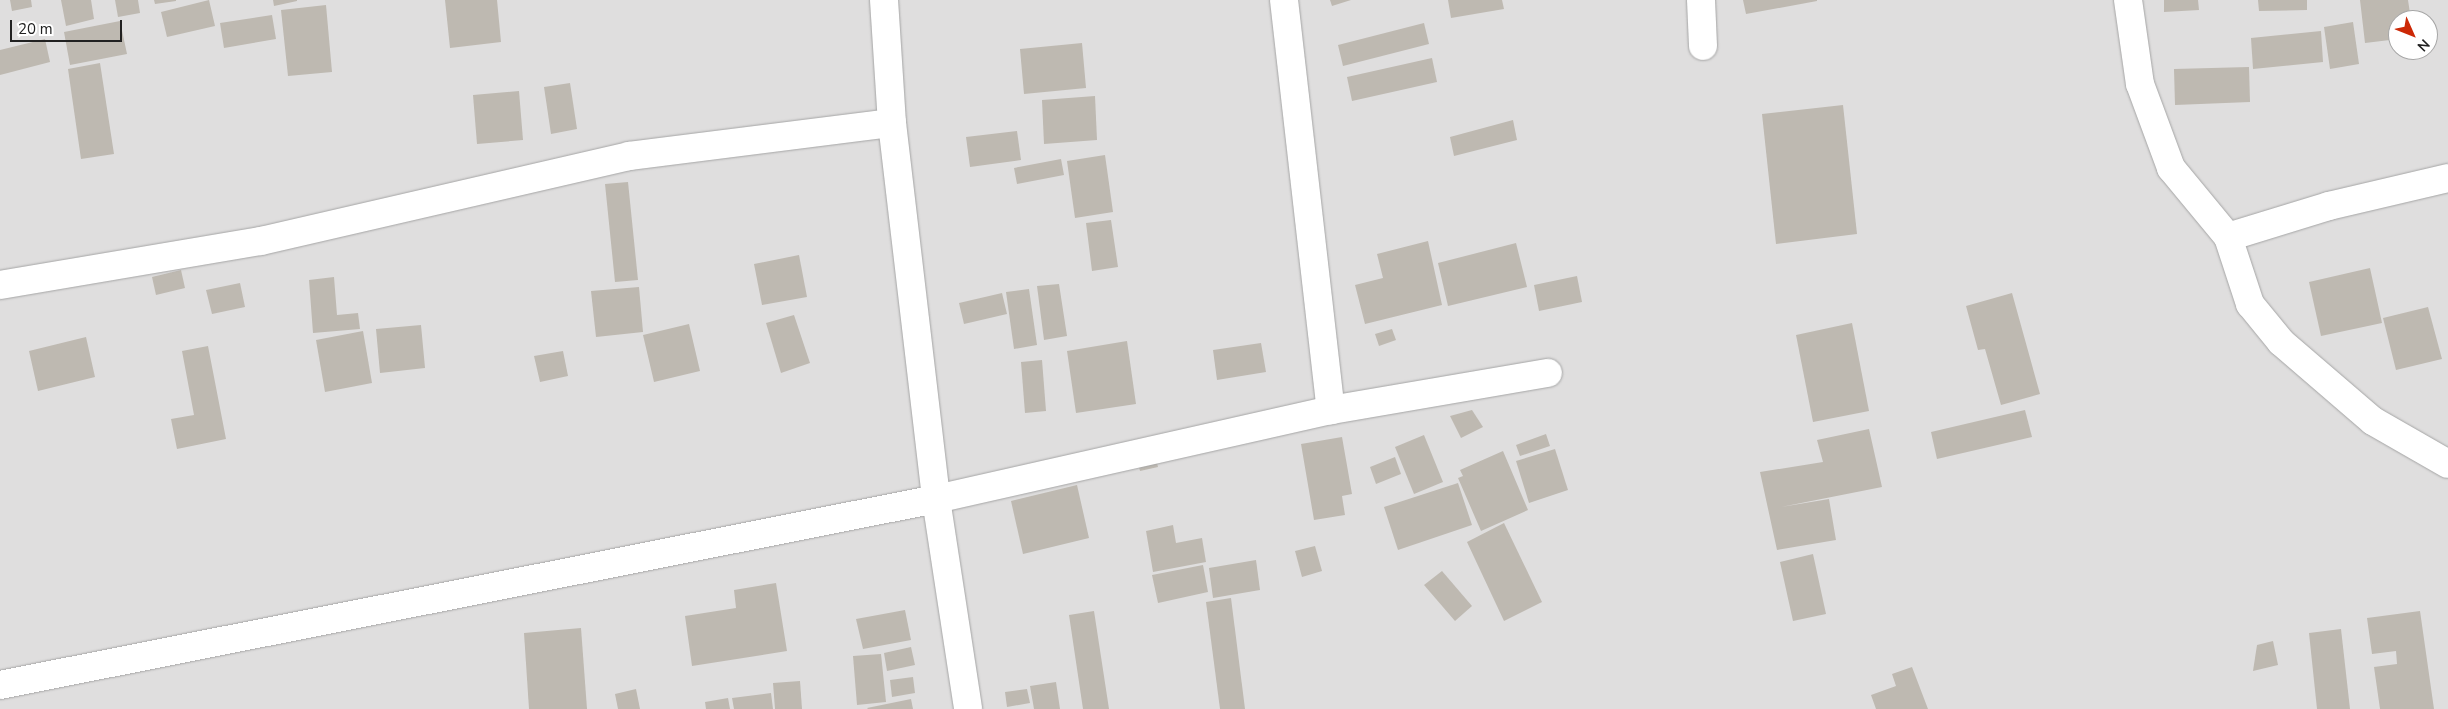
<!DOCTYPE html>
<html>
<head>
<meta charset="utf-8">
<style>
	body { margin:0 }
	#map { position:relative; width:2448px; height:709px; overflow:hidden; background:#f1efe8; font-family:"Nunito Sans",sans-serif }
	div>[style] { position:absolute }
	[style*='--x'] { left:calc(var(--x)*1px); top:calc(var(--y)*1px); width:calc(var(--w)*1px); rotate:calc(var(--a)*1deg) }
	.residential>* { inset:0; background:#dfdede }
	.building>* { inset:0; background:#beb9b1 }
	.roads { filter:drop-shadow(0 0 1px #a5a5a5) drop-shadow(0 0 1px #a5a5a5) }
	.minor>* { height:28px; margin:-14px; padding:0 14px; transform-origin:14px; border-radius:14px; background:#fff }
	span { translate:-50% -50%; white-space:nowrap; text-align:center; line-height:1.15; -webkit-text-stroke:4px #fff; paint-order:stroke }
	.north { position:absolute; left:2388px; top:10px; width:50px; height:50px; box-sizing:border-box; background:#fff; border:1px solid #a6a6a6; border-radius:50%; rotate:134deg; font-size:14px; font-weight:700; line-height:20px; text-align:center; color:#212121 }
	.north::after { content:''; display:block; margin:auto; width:18px; height:22px; background:#cc2806; clip-path:polygon(50% 0,100% 100%,50% 72%,0 100%) }
	.scale { position:absolute; left:10px; top:20px; width:112px; height:22px; box-sizing:border-box; border:2px solid #212121; border-top:0; padding-left:6px; font-size:15px; line-height:18px; white-space:nowrap; color:#212121; -webkit-text-stroke:4px #fff; paint-order:stroke }
</style>
</head>
<body>
<div id="map">
	<div class="residential">
		<i style="clip-path:polygon(evenodd,0 0,2448px 0,2448px 709px,0 709px,0 0,2398px 20px,2428px 20px,2428px 50px,2398px 50px,2398px 20px)"></i>
	</div>
	<div class="building">
		<i style="clip-path:polygon(10px 0,31px 0,32px 7px,12px 11px)"></i>
		<i style="clip-path:polygon(61px 0,91px 0,94px 19px,66px 26px)"></i>
		<i style="clip-path:polygon(115px 0,138px 0,140px 13px,118px 17px)"></i>
		<i style="clip-path:polygon(154px 0,176px 0,176px 1px,155px 4px)"></i>
		<i style="clip-path:polygon(209px 0,215px 26px,167px 37px,161px 12px)"></i>
		<i style="clip-path:polygon(273px 0,297px 0,297px 1px,274px 6px)"></i>
		<i style="clip-path:polygon(445px 0,497px 0,501px 42px,450px 48px)"></i>
		<i style="clip-path:polygon(1330px 0,1351px 0,1332px 6px)"></i>
		<i style="clip-path:polygon(1448px 0,1502px 0,1504px 9px,1451px 18px)"></i>
		<i style="clip-path:polygon(1743px 0,1817px 0,1817px 1px,1746px 14px)"></i>
		<i style="clip-path:polygon(2164px 0,2198px 0,2199px 10px,2164px 12px)"></i>
		<i style="clip-path:polygon(2258px 0,2307px 0,2307px 10px,2259px 11px)"></i>
		<i style="clip-path:polygon(2360px 0,2408px 0,2411px 20px,2398px 20px,2398px 39px,2365px 43px)"></i>
		<i style="clip-path:polygon(326px 5px,332px 72px,288px 76px,281px 10px)"></i>
		<i style="clip-path:polygon(272px 15px,276px 39px,224px 48px,220px 23px)"></i>
		<i style="clip-path:polygon(120px 21px,127px 54px,70px 65px,64px 32px)"></i>
		<i style="clip-path:polygon(2353px 22px,2359px 64px,2330px 69px,2324px 27px)"></i>
		<i style="clip-path:polygon(1424px 23px,1429px 44px,1343px 66px,1338px 45px)"></i>
		<i style="clip-path:polygon(2321px 31px,2323px 62px,2253px 69px,2251px 38px)"></i>
		<i style="clip-path:polygon(45px 39px,50px 62px,0 75px,0 50px)"></i>
		<i style="clip-path:polygon(1082px 43px,1086px 88px,1024px 94px,1020px 49px)"></i>
		<i style="clip-path:polygon(1432px 58px,1437px 82px,1352px 101px,1347px 77px)"></i>
		<i style="clip-path:polygon(100px 63px,114px 154px,81px 159px,68px 69px)"></i>
		<i style="clip-path:polygon(2249px 67px,2250px 102px,2175px 105px,2174px 69px)"></i>
		<i style="clip-path:polygon(570px 83px,577px 129px,551px 134px,544px 87px)"></i>
		<i style="clip-path:polygon(519px 91px,523px 140px,477px 144px,473px 95px)"></i>
		<i style="clip-path:polygon(1095px 96px,1097px 140px,1044px 144px,1042px 100px)"></i>
		<i style="clip-path:polygon(1843px 105px,1857px 234px,1776px 244px,1762px 114px)"></i>
		<i style="clip-path:polygon(1513px 120px,1517px 140px,1454px 156px,1450px 137px)"></i>
		<i style="clip-path:polygon(1017px 131px,1021px 160px,970px 167px,966px 137px)"></i>
		<i style="clip-path:polygon(1105px 155px,1113px 212px,1075px 218px,1067px 161px)"></i>
		<i style="clip-path:polygon(1061px 159px,1064px 175px,1017px 184px,1014px 168px)"></i>
		<i style="clip-path:polygon(628px 182px,638px 280px,615px 282px,605px 184px)"></i>
		<i style="clip-path:polygon(1111px 220px,1118px 267px,1092px 271px,1086px 223px)"></i>
		<i style="clip-path:polygon(1428px 241px,1442px 305px,1365px 324px,1355px 285px,1383px 278px,1377px 254px)"></i>
		<i style="clip-path:polygon(1516px 243px,1527px 287px,1448px 306px,1438px 263px)"></i>
		<i style="clip-path:polygon(799px 255px,807px 297px,762px 305px,754px 264px)"></i>
		<i style="clip-path:polygon(2370px 268px,2382px 323px,2321px 336px,2309px 282px)"></i>
		<i style="clip-path:polygon(181px 270px,185px 288px,156px 295px,152px 277px)"></i>
		<i style="clip-path:polygon(1577px 276px,1582px 302px,1539px 311px,1534px 285px)"></i>
		<i style="clip-path:polygon(334px 277px,337px 315px,358px 313px,360px 329px,313px 333px,309px 280px)"></i>
		<i style="clip-path:polygon(240px 283px,245px 307px,212px 314px,206px 290px)"></i>
		<i style="clip-path:polygon(1059px 284px,1067px 336px,1044px 340px,1037px 286px)"></i>
		<i style="clip-path:polygon(639px 287px,643px 332px,596px 337px,591px 291px)"></i>
		<i style="clip-path:polygon(1029px 289px,1037px 345px,1014px 349px,1006px 292px)"></i>
		<i style="clip-path:polygon(1002px 293px,1007px 314px,964px 324px,959px 303px)"></i>
		<i style="clip-path:polygon(2012px 293px,2040px 394px,2001px 405px,1985px 349px,1978px 350px,1966px 306px)"></i>
		<i style="clip-path:polygon(2428px 307px,2442px 359px,2396px 370px,2383px 318px)"></i>
		<i style="clip-path:polygon(794px 315px,810px 363px,781px 373px,766px 323px)"></i>
		<i style="clip-path:polygon(1852px 323px,1869px 411px,1813px 422px,1796px 335px)"></i>
		<i style="clip-path:polygon(689px 324px,700px 371px,654px 382px,643px 335px)"></i>
		<i style="clip-path:polygon(421px 325px,425px 368px,380px 373px,376px 329px)"></i>
		<i style="clip-path:polygon(1392px 329px,1396px 340px,1379px 346px,1375px 334px)"></i>
		<i style="clip-path:polygon(363px 331px,372px 383px,325px 392px,316px 340px)"></i>
		<i style="clip-path:polygon(86px 337px,95px 377px,38px 391px,29px 351px)"></i>
		<i style="clip-path:polygon(1127px 341px,1136px 404px,1076px 413px,1067px 351px)"></i>
		<i style="clip-path:polygon(1261px 343px,1266px 372px,1217px 380px,1213px 350px)"></i>
		<i style="clip-path:polygon(208px 346px,226px 439px,177px 449px,171px 419px,194px 415px,182px 351px)"></i>
		<i style="clip-path:polygon(563px 351px,568px 376px,540px 382px,534px 356px)"></i>
		<i style="clip-path:polygon(1042px 360px,1046px 411px,1025px 413px,1021px 362px)"></i>
		<i style="clip-path:polygon(1472px 410px,1483px 427px,1461px 438px,1450px 416px)"></i>
		<i style="clip-path:polygon(2025px 410px,2032px 437px,1937px 459px,1931px 432px)"></i>
		<i style="clip-path:polygon(1869px 429px,1882px 487px,1781px 507px,1829px 499px,1836px 540px,1777px 550px,1760px 472px,1823px 462px,1817px 440px)"></i>
		<i style="clip-path:polygon(1546px 434px,1550px 446px,1520px 456px,1516px 445px)"></i>
		<i style="clip-path:polygon(1424px 435px,1443px 482px,1414px 494px,1395px 447px)"></i>
		<i style="clip-path:polygon(1342px 437px,1352px 494px,1342px 496px,1345px 515px,1314px 520px,1301px 444px)"></i>
		<i style="clip-path:polygon(1555px 449px,1568px 490px,1529px 503px,1516px 461px)"></i>
		<i style="clip-path:polygon(1503px 451px,1528px 510px,1481px 531px,1458px 478px,1463px 476px,1460px 470px)"></i>
		<i style="clip-path:polygon(1155px 455px,1158px 467px,1140px 471px,1137px 460px)"></i>
		<i style="clip-path:polygon(1395px 457px,1401px 474px,1376px 484px,1370px 467px)"></i>
		<i style="clip-path:polygon(1458px 483px,1472px 525px,1398px 550px,1384px 507px)"></i>
		<i style="clip-path:polygon(1077px 485px,1089px 538px,1023px 554px,1011px 501px)"></i>
		<i style="clip-path:polygon(1504px 523px,1542px 602px,1504px 621px,1467px 542px)"></i>
		<i style="clip-path:polygon(1173px 525px,1176px 543px,1202px 538px,1206px 562px,1153px 572px,1146px 531px)"></i>
		<i style="clip-path:polygon(1315px 546px,1322px 571px,1302px 577px,1295px 551px)"></i>
		<i style="clip-path:polygon(1813px 554px,1826px 614px,1793px 621px,1780px 562px)"></i>
		<i style="clip-path:polygon(1256px 560px,1260px 590px,1213px 598px,1209px 568px)"></i>
		<i style="clip-path:polygon(1203px 565px,1208px 592px,1158px 603px,1152px 575px)"></i>
		<i style="clip-path:polygon(1442px 571px,1472px 606px,1455px 621px,1424px 585px)"></i>
		<i style="clip-path:polygon(776px 583px,787px 651px,692px 666px,685px 616px,736px 608px,734px 590px)"></i>
		<i style="clip-path:polygon(1231px 598px,1245px 709px,1220px 709px,1206px 602px)"></i>
		<i style="clip-path:polygon(905px 610px,911px 640px,863px 649px,856px 619px)"></i>
		<i style="clip-path:polygon(1094px 611px,1109px 709px,1083px 709px,1069px 615px)"></i>
		<i style="clip-path:polygon(2420px 611px,2434px 709px,2380px 709px,2374px 667px,2397px 664px,2396px 651px,2372px 654px,2367px 618px)"></i>
		<i style="clip-path:polygon(581px 628px,587px 709px,529px 709px,524px 633px)"></i>
		<i style="clip-path:polygon(2341px 629px,2350px 709px,2317px 709px,2309px 633px)"></i>
		<i style="clip-path:polygon(2273px 641px,2278px 665px,2253px 671px,2257px 645px)"></i>
		<i style="clip-path:polygon(911px 647px,915px 665px,887px 671px,884px 653px)"></i>
		<i style="clip-path:polygon(881px 654px,886px 702px,857px 705px,853px 656px)"></i>
		<i style="clip-path:polygon(1912px 667px,1928px 709px,1876px 709px,1871px 695px,1896px 686px,1892px 674px)"></i>
		<i style="clip-path:polygon(913px 677px,915px 693px,892px 697px,890px 680px)"></i>
		<i style="clip-path:polygon(800px 681px,802px 709px,775px 709px,773px 683px)"></i>
		<i style="clip-path:polygon(1056px 682px,1060px 709px,1034px 709px,1030px 686px)"></i>
		<i style="clip-path:polygon(636px 689px,640px 709px,618px 709px,615px 694px)"></i>
		<i style="clip-path:polygon(1027px 689px,1030px 703px,1007px 707px,1005px 692px)"></i>
		<i style="clip-path:polygon(771px 693px,773px 709px,734px 709px,732px 698px)"></i>
		<i style="clip-path:polygon(728px 698px,730px 709px,706px 709px,705px 702px)"></i>
		<i style="clip-path:polygon(911px 699px,913px 709px,868px 709px,867px 708px)"></i>
	</div>
	<div class="roads">
		<div class="minor">
			<i style="--x:884;--y:0;--w:123;--a:86.3"></i>
			<i style="--x:892;--y:123;--w:379;--a:83.3"></i>
			<i style="--x:936;--y:499;--w:212;--a:81.3"></i>
			<i style="--x:1284;--y:0;--w:413;--a:83.5"></i>
			<i style="--x:1701;--y:0;--w:46;--a:87.5"></i>
			<i style="--x:2128;--y:0;--w:85;--a:81.9"></i>
			<i style="--x:2140;--y:84;--w:90;--a:69.7"></i>
			<i style="--x:2171;--y:168;--w:89;--a:50.4"></i>
			<i style="--x:2228;--y:237;--w:71;--a:71.8"></i>
			<i style="--x:2250;--y:304;--w:49;--a:50.8"></i>
			<i style="--x:2281;--y:342;--w:121;--a:40.7"></i>
			<i style="--x:2373;--y:421;--w:86;--a:29.8"></i>
			<i style="--x:2228;--y:237;--w:106;--a:-17.1"></i>
			<i style="--x:2329;--y:206;--w:122;--a:-13.2"></i>
			<i style="--x:0;--y:285;--w:265;--a:-9.6"></i>
			<i style="--x:261;--y:241;--w:378;--a:-13"></i>
			<i style="--x:629;--y:156;--w:265;--a:-7.2"></i>
			<i style="--x:0;--y:685;--w:954;--a:-11.24"></i>
			<i style="--x:936;--y:499;--w:405;--a:-12.7"></i>
			<i style="--x:1331;--y:410;--w:220;--a:-9.7"></i>
		</div>
	</div>
	<div class="north">N</div>
	<div class="scale">20 m</div>
</div>
</body>
</html>
